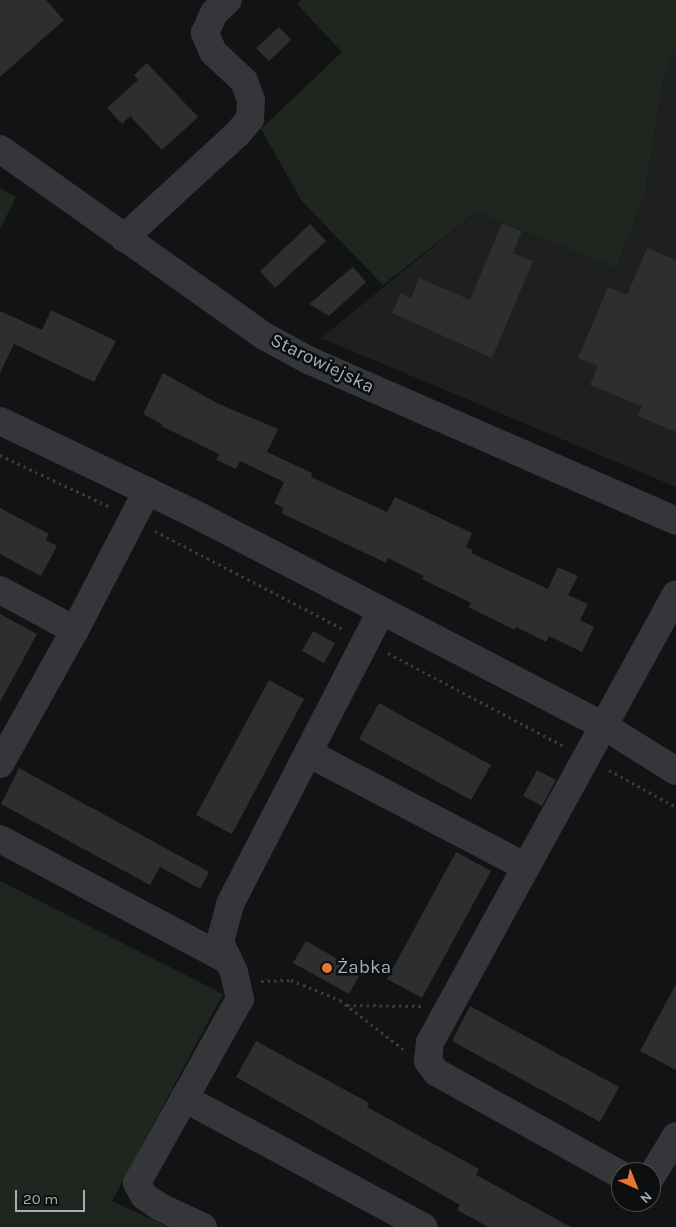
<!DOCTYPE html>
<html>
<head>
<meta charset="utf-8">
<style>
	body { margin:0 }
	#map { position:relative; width:676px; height:1227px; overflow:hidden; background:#121314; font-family:Karla,sans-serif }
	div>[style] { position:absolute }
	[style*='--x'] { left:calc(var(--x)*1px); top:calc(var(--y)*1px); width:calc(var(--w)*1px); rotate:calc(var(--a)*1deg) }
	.built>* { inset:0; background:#1e1f21 }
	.green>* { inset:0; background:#20261f }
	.building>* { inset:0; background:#2d2e30 }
	.path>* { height:3px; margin-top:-1.5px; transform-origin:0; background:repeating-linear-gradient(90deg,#3a3d40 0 2.5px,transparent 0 6.5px) }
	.minor>* { height:28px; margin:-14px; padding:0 14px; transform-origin:14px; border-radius:14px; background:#343639 }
	.dots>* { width:14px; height:14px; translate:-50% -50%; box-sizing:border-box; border:2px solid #0d0e0f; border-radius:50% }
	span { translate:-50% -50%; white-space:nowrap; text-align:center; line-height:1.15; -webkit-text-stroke:5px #0d0e0f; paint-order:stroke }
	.street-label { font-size:19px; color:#a4aeb4 }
	.poi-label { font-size:19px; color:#a4aeb4 }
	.left { translate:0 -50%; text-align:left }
	.north { position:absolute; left:611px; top:1162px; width:50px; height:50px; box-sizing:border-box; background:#0d0e0f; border:1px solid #494e51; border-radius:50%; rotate:136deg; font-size:14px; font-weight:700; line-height:20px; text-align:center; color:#a4aeb4 }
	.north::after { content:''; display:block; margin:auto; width:18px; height:22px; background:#e97435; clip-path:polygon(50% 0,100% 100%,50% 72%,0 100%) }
	.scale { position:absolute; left:15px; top:1190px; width:70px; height:22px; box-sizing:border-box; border:2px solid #a4aeb4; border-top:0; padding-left:6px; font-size:15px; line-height:18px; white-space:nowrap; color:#a4aeb4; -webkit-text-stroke:4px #0d0e0f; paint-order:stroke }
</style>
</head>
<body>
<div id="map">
	<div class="built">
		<i style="clip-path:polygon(676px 50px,676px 487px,321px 338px,476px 212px,616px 268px,645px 194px,664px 75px)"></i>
	</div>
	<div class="green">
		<i style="clip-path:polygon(301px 0,676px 0,676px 50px,664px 75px,645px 194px,616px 268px,476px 212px,383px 285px,301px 200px,261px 129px,342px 52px,297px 4px)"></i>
		<i style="clip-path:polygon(0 188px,16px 197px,0 229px)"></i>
		<i style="clip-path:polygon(0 881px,223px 994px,112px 1201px,168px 1227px,0 1227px)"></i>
	</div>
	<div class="building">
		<i style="clip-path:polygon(0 0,46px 0,64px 20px,0 77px)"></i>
		<i style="clip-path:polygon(279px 27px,291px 40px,269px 61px,256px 48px)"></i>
		<i style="clip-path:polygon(147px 63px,198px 117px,162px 150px,130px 116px,122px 124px,107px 108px,138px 80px,134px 75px)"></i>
		<i style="clip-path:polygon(502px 223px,522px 231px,513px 253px,533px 261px,492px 358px,392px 313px,401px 293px,411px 298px,419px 278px,470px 300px)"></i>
		<i style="clip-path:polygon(310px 224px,326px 241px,275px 288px,260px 271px)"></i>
		<i style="clip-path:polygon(647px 248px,676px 260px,676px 432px,638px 416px,642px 406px,590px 385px,598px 366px,578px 358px,608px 287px,627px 295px)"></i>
		<i style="clip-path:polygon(353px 267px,366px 282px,329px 316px,309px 304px)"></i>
		<i style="clip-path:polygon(51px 310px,116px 341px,94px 382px,14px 344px,0 373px,0 311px,42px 330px)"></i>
		<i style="clip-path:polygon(163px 373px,219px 404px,278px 429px,267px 452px,312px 473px,311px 477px,387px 512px,395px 497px,472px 533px,466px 547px,473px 550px,471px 553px,548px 589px,558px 567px,578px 576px,568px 595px,588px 604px,580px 620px,594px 627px,582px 652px,549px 636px,546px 642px,516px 627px,515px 630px,468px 607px,471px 603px,422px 579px,424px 576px,388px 558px,386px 563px,281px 513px,284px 508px,274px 503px,284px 482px,240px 461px,236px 469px,216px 460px,219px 454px,161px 426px,162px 424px,143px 414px)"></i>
		<i style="clip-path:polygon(0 508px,49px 534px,46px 540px,57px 546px,41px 576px,0 554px)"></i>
		<i style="clip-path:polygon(0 614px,37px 634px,0 702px)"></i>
		<i style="clip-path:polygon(313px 631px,335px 643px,324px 663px,302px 651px)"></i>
		<i style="clip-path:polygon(269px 680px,304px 699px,232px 834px,196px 815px)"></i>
		<i style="clip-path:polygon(379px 703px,491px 765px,471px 800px,359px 739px)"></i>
		<i style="clip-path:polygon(19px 768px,209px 872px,200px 889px,160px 867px,150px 885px,1px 804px)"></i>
		<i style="clip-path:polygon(537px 770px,556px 780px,542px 806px,523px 796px)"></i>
		<i style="clip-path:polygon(456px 852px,491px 871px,422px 998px,387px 979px)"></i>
		<i style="clip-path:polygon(306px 941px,361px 972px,349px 994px,293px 963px)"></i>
		<i style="clip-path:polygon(676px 984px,676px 1070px,640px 1051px)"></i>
		<i style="clip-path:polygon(470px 1006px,619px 1087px,600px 1122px,452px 1041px)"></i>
		<i style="clip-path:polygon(256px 1041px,369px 1103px,367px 1107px,479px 1169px,476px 1175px,571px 1227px,488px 1227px,457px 1210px,460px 1205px,236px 1077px)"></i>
	</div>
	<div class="path">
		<i style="--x:0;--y:455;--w:122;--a:25.3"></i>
		<i style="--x:155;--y:531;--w:214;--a:27.5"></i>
		<i style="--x:388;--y:653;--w:199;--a:27.9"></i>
		<i style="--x:609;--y:770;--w:77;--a:28.9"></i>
		<i style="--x:261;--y:981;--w:30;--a:-2"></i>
		<i style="--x:291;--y:980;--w:53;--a:22.2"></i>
		<i style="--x:340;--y:1000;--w:80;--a:37.9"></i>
		<i style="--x:347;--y:1005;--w:74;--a:0.8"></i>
	</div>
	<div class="minor">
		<i style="--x:0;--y:149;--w:326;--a:35.3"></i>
		<i style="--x:266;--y:337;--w:48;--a:28.7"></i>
		<i style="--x:308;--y:360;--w:402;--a:23.6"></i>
		<i style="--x:124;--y:238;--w:154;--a:-42.6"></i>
		<i style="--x:237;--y:134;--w:20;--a:-49"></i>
		<i style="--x:250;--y:119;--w:19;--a:-87"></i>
		<i style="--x:251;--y:100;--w:20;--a:-110"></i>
		<i style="--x:244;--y:81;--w:42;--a:-136.9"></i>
		<i style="--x:213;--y:52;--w:21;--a:-113"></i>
		<i style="--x:205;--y:33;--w:22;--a:-66"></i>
		<i style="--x:214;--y:13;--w:19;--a:-43"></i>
		<i style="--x:0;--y:421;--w:214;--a:25.5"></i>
		<i style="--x:193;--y:513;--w:463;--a:27.4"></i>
		<i style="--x:604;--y:726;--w:85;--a:32"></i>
		<i style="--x:0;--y:590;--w:85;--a:28.1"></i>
		<i style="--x:308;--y:753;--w:246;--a:27.6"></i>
		<i style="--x:526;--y:867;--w:311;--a:-61.2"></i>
		<i style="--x:0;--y:764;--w:154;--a:-60.8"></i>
		<i style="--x:75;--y:630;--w:157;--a:-62.6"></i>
		<i style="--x:0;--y:839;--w:258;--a:28"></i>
		<i style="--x:526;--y:867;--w:200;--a:118.7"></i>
		<i style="--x:430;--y:1042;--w:19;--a:96"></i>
		<i style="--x:428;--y:1061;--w:14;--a:54"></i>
		<i style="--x:436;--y:1072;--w:212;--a:29.1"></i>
		<i style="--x:184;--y:1098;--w:272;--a:28.3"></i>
		<i style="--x:651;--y:1177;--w:48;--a:-58.6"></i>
		<i style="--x:203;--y:1227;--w:47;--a:-155.1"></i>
		<i style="--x:160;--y:1207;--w:19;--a:-145"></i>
		<i style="--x:144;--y:1196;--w:15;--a:-118"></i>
		<i style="--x:137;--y:1183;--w:211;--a:-60.8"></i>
		<i style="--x:240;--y:999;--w:28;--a:-103"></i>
		<i style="--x:234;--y:972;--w:33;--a:-115"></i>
		<i style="--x:220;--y:942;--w:39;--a:-75"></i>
		<i style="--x:230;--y:904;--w:330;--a:-62.7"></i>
	</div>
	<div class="dots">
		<i style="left:327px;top:968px;background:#e97435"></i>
	</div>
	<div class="street-label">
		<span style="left:322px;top:364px;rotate:26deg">Starowiejska</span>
	</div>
	<div class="poi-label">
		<span class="left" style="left:337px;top:968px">Żabka</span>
	</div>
	<div class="north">N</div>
	<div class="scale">20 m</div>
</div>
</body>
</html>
